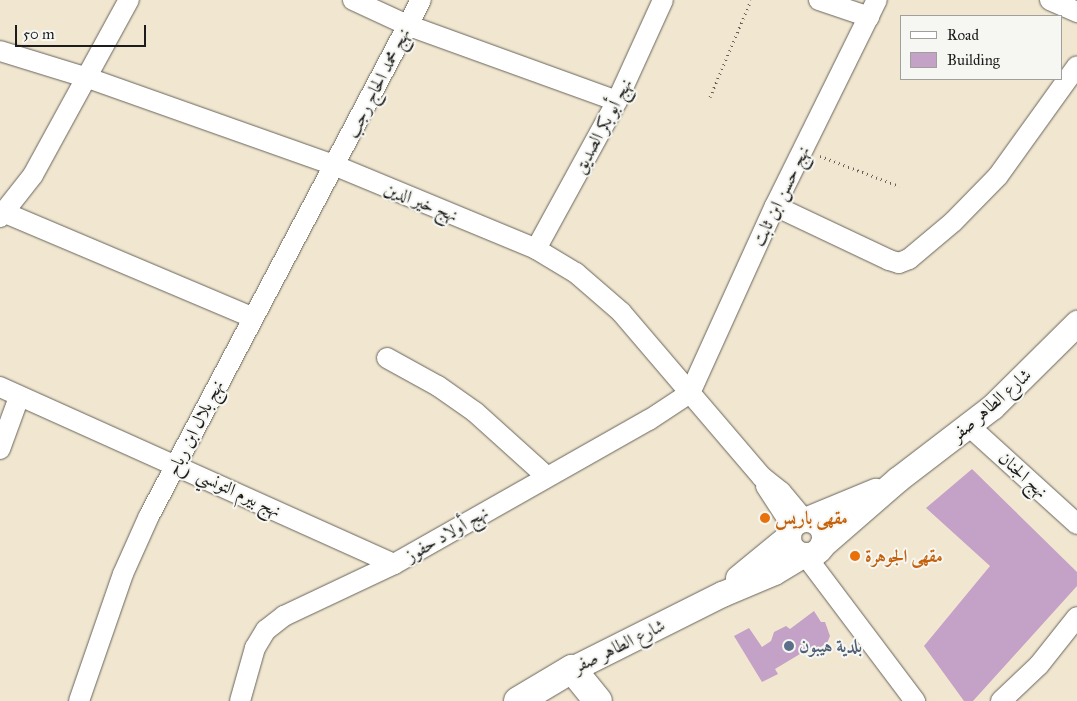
<!DOCTYPE html>
<html>
<head>
<meta charset="utf-8">
<style>
	body { margin:0 }
	#map { position:relative; width:1077px; height:701px; overflow:hidden; background:#f1e7d0; font-family:"IM FELL Great Primer",Amiri,serif }
	div>[style] { position:absolute }
	[style*='--x'] { left:calc(var(--x)*1px); top:calc(var(--y)*1px); width:calc(var(--w)*1px); rotate:calc(var(--a)*1deg) }
	.building>* { inset:0; background:#c4a1c6 }
	.path>* { height:3px; margin-top:-1.5px; transform-origin:0; background:repeating-linear-gradient(90deg,#67635b 0 1px,transparent 0 5px) }
	.roads { filter:drop-shadow(0 0 1px #67635b) drop-shadow(0 0 1px #67635b) }
	.minor>* { height:20px; margin:-10px; padding:0 10px; transform-origin:10px; border-radius:10px; background:#fff }
	.tertiary>* { height:25px; margin:-12.5px; padding:0 12.5px; transform-origin:12.5px; border-radius:12.5px; background:#fff }
	.tertiary>.ring { margin:-12.5px; padding:0; box-sizing:content-box; background:none; border:25px solid #fff; border-radius:50% }
	.secondary>* { height:28px; margin:-14px; padding:0 14px; transform-origin:14px; border-radius:14px; background:#fff }
	.dots>* { width:14px; height:14px; translate:-50% -50%; box-sizing:border-box; border:2px solid #f6f6f2; border-radius:50% }
	span { translate:-50% -50%; white-space:nowrap; text-align:center; line-height:1.15; -webkit-text-stroke:4px #f6f6f2; paint-order:stroke }
	.street-label { font-size:18px; color:#1c1c1c }
	.food-label { font-size:18px; color:#c56008; font-weight:700 }
	.left { translate:0 -50%; text-align:left }
	.service-label { font-size:18px; color:#4e5e75; font-weight:700 }
	.legend { position:absolute; left:900px; top:15px; width:162px; height:65px; box-sizing:border-box; background:#f6f6f2; border:1px solid #9f9f9c; margin:0; padding:6px 9px; list-style:none; font-size:15px; color:#1c1c1c }
	.legend li { display:flex; align-items:center; gap:10px; height:25px }
	.legend b { width:25px; border:1px solid #9f9f9c }
	.scale { position:absolute; left:15px; top:25px; width:131px; height:22px; box-sizing:border-box; border:2px solid #1c1c1c; border-top:0; padding-left:6px; font-size:15px; line-height:18px; white-space:nowrap; color:#1c1c1c; -webkit-text-stroke:4px #f6f6f2; paint-order:stroke }
</style>
</head>
<body>
<div id="map">
	<div class="building">
		<i style="clip-path:polygon(972px 469px,1077px 572px,1077px 586px,973px 701px,964px 701px,924px 646px,990px 566px,926px 508px)"></i>
		<i style="clip-path:polygon(814px 611px,821px 622px,825px 622px,830px 636px,827px 643px,817px 649px,815px 645px,775px 669px,778px 674px,762px 682px,734px 636px,749px 628px,762px 647px,771px 641px,774px 632px,786px 626px,790px 629px)"></i>
	</div>
	<div class="path">
		<i style="--x:710;--y:97;--w:105;--a:-67.1"></i>
		<i style="--x:820;--y:156;--w:85;--a:20.8"></i>
	</div>
	<div class="roads">
		<div class="minor">
			<i style="--x:353;--y:0;--w:60;--a:24.8"></i>
			<i style="--x:407;--y:25;--w:223;--a:19.9"></i>
			<i style="--x:819;--y:0;--w:53;--a:18.8"></i>
			<i style="--x:1050;--y:0;--w:30;--a:24"></i>
			<i style="--x:0;--y:51;--w:92;--a:17.1"></i>
			<i style="--x:88;--y:78;--w:263;--a:19.5"></i>
			<i style="--x:336;--y:166;--w:217;--a:22.5"></i>
			<i style="--x:536;--y:249;--w:47;--a:31"></i>
			<i style="--x:576;--y:273;--w:60;--a:40.9"></i>
			<i style="--x:621;--y:312;--w:217;--a:49.5"></i>
			<i style="--x:762;--y:477;--w:24;--a:38"></i>
			<i style="--x:781;--y:492;--w:35;--a:50"></i>
			<i style="--x:775;--y:206;--w:126;--a:25.3"></i>
			<i style="--x:889;--y:260;--w:10;--a:17"></i>
			<i style="--x:899;--y:263;--w:11;--a:-22"></i>
			<i style="--x:909;--y:259;--w:57;--a:-40.1"></i>
			<i style="--x:953;--y:222;--w:64;--a:-45.6"></i>
			<i style="--x:998;--y:176;--w:135;--a:-54.3"></i>
			<i style="--x:3;--y:212;--w:269;--a:22.9"></i>
			<i style="--x:0;--y:217;--w:53;--a:-51.8"></i>
			<i style="--x:33;--y:175;--w:200;--a:-61.3"></i>
			<i style="--x:536;--y:249;--w:169;--a:-61.3"></i>
			<i style="--x:617;--y:101;--w:111;--a:-65.5"></i>
			<i style="--x:387;--y:358;--w:58;--a:28.8"></i>
			<i style="--x:438;--y:386;--w:45;--a:35.1"></i>
			<i style="--x:475;--y:412;--w:96;--a:42"></i>
			<i style="--x:0;--y:387;--w:432;--a:24.2"></i>
			<i style="--x:969;--y:426;--w:146;--a:42.2"></i>
			<i style="--x:0;--y:449;--w:55;--a:-69.9"></i>
			<i style="--x:766;--y:486;--w:48;--a:57"></i>
			<i style="--x:805;--y:555;--w:183;--a:53"></i>
			<i style="--x:79;--y:701;--w:134;--a:-70.9"></i>
			<i style="--x:123;--y:574;--w:64;--a:-65.9"></i>
			<i style="--x:149;--y:516;--w:583;--a:-62.2"></i>
			<i style="--x:240;--y:701;--w:55;--a:-74.2"></i>
			<i style="--x:255;--y:648;--w:21;--a:-59"></i>
			<i style="--x:266;--y:630;--w:23;--a:-38"></i>
			<i style="--x:284;--y:616;--w:122;--a:-25.3"></i>
			<i style="--x:394;--y:564;--w:293;--a:-29.5"></i>
			<i style="--x:649;--y:420;--w:49;--a:-33.4"></i>
			<i style="--x:690;--y:393;--w:205;--a:-65.6"></i>
			<i style="--x:775;--y:206;--w:230;--a:-63.7"></i>
			<i style="--x:1001;--y:701;--w:52;--a:-43.5"></i>
			<i style="--x:1039;--y:665;--w:61;--a:-51.6"></i>
		</div>
		<div class="tertiary">
			<i style="--x:807;--y:519;--w:74;--a:-22.4"></i>
			<i class="ring" style="left:788px;top:519px;width:11px;height:11px"></i>
			<i style="--x:822;--y:545;--w:101;--a:-41"></i>
			<i style="--x:898;--y:479;--w:118;--a:-37.5"></i>
			<i style="--x:992;--y:407;--w:120;--a:-44.7"></i>
			<i style="--x:738;--y:578;--w:65;--a:-39.4"></i>
			<i style="--x:572;--y:669;--w:168;--a:-26.6"></i>
			<i style="--x:722;--y:594;--w:56;--a:-22.9"></i>
			<i style="--x:774;--y:572;--w:33;--a:-31"></i>
		</div>
		<div class="secondary">
			<i style="--x:518;--y:701;--w:63;--a:-30.7"></i>
			<i style="--x:572;--y:669;--w:41;--a:50.9"></i>
		</div>
	</div>
	<div class="dots">
		<i style="left:765px;top:518px;background:#e8710a"></i>
		<i style="left:855px;top:556px;background:#e8710a"></i>
		<i style="left:789px;top:646px;background:#5c6f8a"></i>
	</div>
	<div class="street-label">
		<span style="left:378px;top:83px;rotate:-63deg">نهج محمد الحاج رجب</span>
		<span style="left:603px;top:126px;rotate:-62deg">نهج أبو بكر الصديق</span>
		<span style="left:781px;top:196px;rotate:-64deg">نهج حسن ابن ثابت</span>
		<span style="left:421px;top:202px;rotate:22deg">نهج خير الدين</span>
		<span style="left:991px;top:405px;rotate:-41deg">شارع الطاهر صفر</span>
		<span style="left:195px;top:428px;rotate:-63deg">نهج بلال ابن رباح</span>
		<span style="left:1023px;top:475px;rotate:42deg">نهج الجنان</span>
		<span style="left:239px;top:493px;rotate:25deg">نهج بيرم التونسي</span>
		<span style="left:447px;top:534px;rotate:-30deg">نهج أولاد حفوز</span>
		<span style="left:619px;top:646px;rotate:-26deg">شارع الطاهر صفر</span>
	</div>
	<div class="food-label">
		<span class="left" style="left:775px;top:518px">مقهى باريس</span>
		<span class="left" style="left:865px;top:556px">مقهى الجوهرة</span>
	</div>
	<div class="service-label">
		<span class="left" style="left:799px;top:646px">بلدية هيبون</span>
	</div>
	<ul class="legend">
	<li><b style="height:6px;background:#fff"></b>Road</li>
	<li><b style="height:14px;background:#c4a1c6"></b>Building</li>
	</ul>
	<div class="scale">50 m</div>
</div>
</body>
</html>
